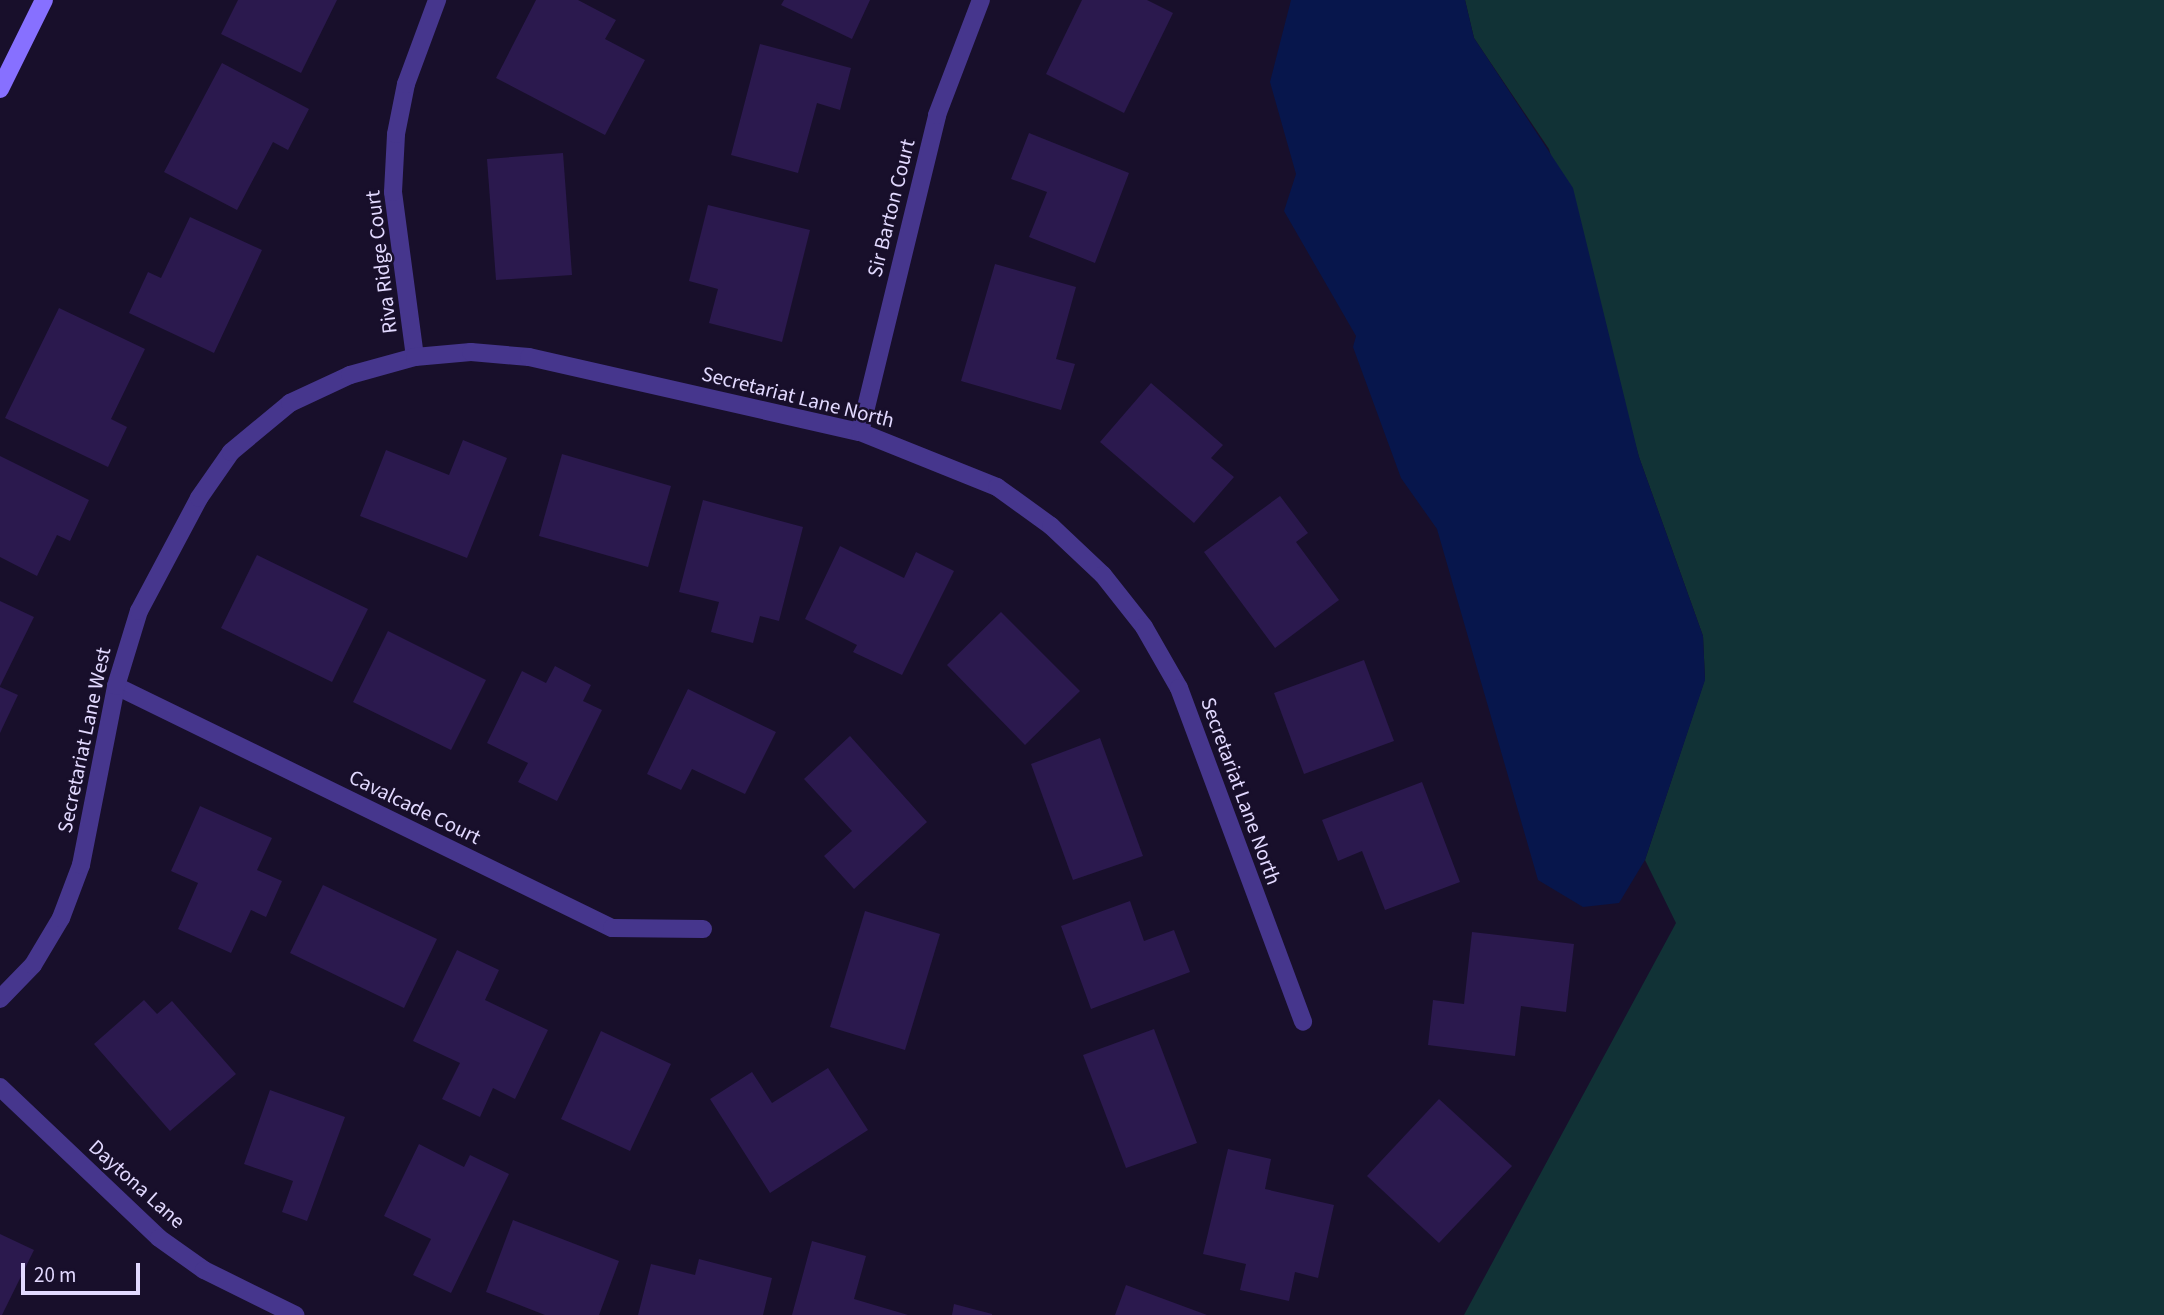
<!DOCTYPE html>
<html>
<head>
<meta charset="utf-8">
<style>
	body { margin:0 }
	#map { position:relative; width:2164px; height:1315px; overflow:hidden; background:#180f2b; font-family:"Source Sans 3",sans-serif }
	div>[style] { position:absolute }
	[style*='--x'] { left:calc(var(--x)*1px); top:calc(var(--y)*1px); width:calc(var(--w)*1px); rotate:calc(var(--a)*1deg) }
	.green>* { inset:0; background:#113236 }
	.water>* { inset:0; background:#07164c }
	.building>* { inset:0; background:#2b194e }
	.street>* { height:18px; margin:-9px; padding:0 9px; transform-origin:9px; border-radius:9px; background:#46368d }
	.secondary>* { height:18px; margin:-9px; padding:0 9px; transform-origin:9px; border-radius:9px; background:#8770ff }
	span { translate:-50% -50%; white-space:nowrap; text-align:center; line-height:1.15; -webkit-text-stroke:5px #180f2b; paint-order:stroke }
	.street-label { font-size:21px; color:#e2d9ff }
	.scale { position:absolute; left:21px; top:1263px; width:119px; height:32px; box-sizing:border-box; border:4px solid #e2d9ff; border-top:0; padding-left:9px; font-size:21px; line-height:24px; white-space:nowrap; color:#e2d9ff; -webkit-text-stroke:5px #180f2b; paint-order:stroke }
</style>
</head>
<body>
<div id="map">
	<div class="green">
		<i style="clip-path:polygon(1465px 0,2164px 0,2164px 1315px,1464px 1315px,1676px 923px,1645px 860px,1705px 679px,1703px 636px,1639px 457px,1549px 149px,1474px 38px)"></i>
	</div>
	<div class="water">
		<i style="clip-path:polygon(1291px 0,1465px 0,1474px 38px,1573px 188px,1639px 457px,1703px 636px,1705px 680px,1645px 860px,1619px 903px,1583px 907px,1538px 880px,1437px 529px,1401px 478px,1353px 347px,1356px 336px,1284px 211px,1296px 174px,1270px 82px)"></i>
	</div>
	<div class="building">
		<i style="clip-path:polygon(238px 0,337px 0,301px 73px,221px 34px)"></i>
		<i style="clip-path:polygon(536px 0,578px 0,616px 20px,605px 39px,645px 60px,605px 135px,496px 78px)"></i>
		<i style="clip-path:polygon(784px 0,870px 0,852px 39px,781px 5px)"></i>
		<i style="clip-path:polygon(1082px 0,1147px 0,1173px 13px,1124px 113px,1046px 74px)"></i>
		<i style="clip-path:polygon(760px 44px,851px 68px,840px 110px,817px 103px,798px 173px,731px 155px)"></i>
		<i style="clip-path:polygon(222px 63px,309px 109px,288px 150px,273px 142px,237px 210px,164px 172px)"></i>
		<i style="clip-path:polygon(1029px 133px,1129px 173px,1095px 263px,1029px 237px,1047px 192px,1011px 179px)"></i>
		<i style="clip-path:polygon(563px 153px,572px 275px,496px 280px,487px 159px)"></i>
		<i style="clip-path:polygon(708px 205px,810px 230px,782px 342px,709px 323px,718px 289px,689px 281px)"></i>
		<i style="clip-path:polygon(190px 217px,262px 250px,214px 353px,129px 313px,148px 272px,161px 278px)"></i>
		<i style="clip-path:polygon(995px 264px,1076px 287px,1056px 359px,1075px 364px,1061px 410px,961px 381px)"></i>
		<i style="clip-path:polygon(59px 308px,145px 349px,111px 419px,127px 427px,108px 467px,5px 418px)"></i>
		<i style="clip-path:polygon(1151px 383px,1223px 445px,1211px 458px,1234px 477px,1194px 523px,1100px 442px)"></i>
		<i style="clip-path:polygon(463px 440px,507px 458px,467px 558px,360px 516px,386px 450px,449px 475px)"></i>
		<i style="clip-path:polygon(562px 454px,671px 486px,648px 567px,539px 536px)"></i>
		<i style="clip-path:polygon(0 456px,89px 500px,70px 541px,57px 535px,37px 576px,0 557px)"></i>
		<i style="clip-path:polygon(1280px 496px,1308px 533px,1296px 542px,1339px 600px,1275px 648px,1204px 552px)"></i>
		<i style="clip-path:polygon(703px 500px,803px 527px,779px 621px,760px 616px,753px 643px,711px 632px,719px 602px,679px 592px)"></i>
		<i style="clip-path:polygon(840px 546px,904px 578px,916px 552px,954px 571px,902px 675px,853px 652px,857px 645px,805px 619px)"></i>
		<i style="clip-path:polygon(257px 555px,368px 609px,332px 682px,221px 628px)"></i>
		<i style="clip-path:polygon(0 601px,34px 617px,0 686px)"></i>
		<i style="clip-path:polygon(1001px 612px,1080px 691px,1025px 745px,947px 665px)"></i>
		<i style="clip-path:polygon(388px 631px,486px 680px,451px 750px,353px 702px)"></i>
		<i style="clip-path:polygon(1364px 660px,1394px 741px,1304px 774px,1274px 693px)"></i>
		<i style="clip-path:polygon(555px 666px,591px 685px,583px 701px,602px 710px,557px 801px,518px 782px,528px 763px,487px 743px,522px 671px,546px 683px)"></i>
		<i style="clip-path:polygon(0 687px,18px 695px,0 733px)"></i>
		<i style="clip-path:polygon(688px 689px,776px 732px,745px 794px,692px 769px,681px 790px,647px 774px)"></i>
		<i style="clip-path:polygon(850px 736px,927px 822px,854px 889px,824px 856px,852px 831px,804px 779px)"></i>
		<i style="clip-path:polygon(1100px 738px,1143px 856px,1073px 880px,1031px 764px)"></i>
		<i style="clip-path:polygon(1422px 782px,1460px 882px,1385px 910px,1362px 851px,1338px 861px,1322px 820px)"></i>
		<i style="clip-path:polygon(200px 806px,272px 838px,257px 870px,282px 881px,266px 917px,251px 910px,231px 953px,178px 929px,198px 883px,171px 871px)"></i>
		<i style="clip-path:polygon(323px 885px,437px 939px,404px 1008px,290px 953px)"></i>
		<i style="clip-path:polygon(1130px 901px,1144px 941px,1174px 930px,1190px 972px,1091px 1009px,1061px 926px)"></i>
		<i style="clip-path:polygon(865px 911px,940px 934px,905px 1050px,830px 1027px)"></i>
		<i style="clip-path:polygon(1472px 932px,1574px 944px,1566px 1012px,1521px 1006px,1515px 1056px,1428px 1045px,1433px 1000px,1464px 1004px)"></i>
		<i style="clip-path:polygon(457px 950px,499px 970px,485px 1000px,548px 1030px,515px 1099px,493px 1088px,480px 1117px,442px 1099px,460px 1063px,413px 1041px)"></i>
		<i style="clip-path:polygon(144px 1000px,157px 1014px,172px 1001px,236px 1074px,170px 1131px,94px 1044px)"></i>
		<i style="clip-path:polygon(1154px 1029px,1197px 1143px,1126px 1168px,1083px 1055px)"></i>
		<i style="clip-path:polygon(601px 1031px,671px 1064px,630px 1151px,561px 1119px)"></i>
		<i style="clip-path:polygon(828px 1068px,868px 1130px,770px 1193px,710px 1099px,752px 1072px,772px 1103px)"></i>
		<i style="clip-path:polygon(270px 1090px,345px 1117px,307px 1221px,282px 1212px,293px 1181px,244px 1164px)"></i>
		<i style="clip-path:polygon(1439px 1099px,1512px 1166px,1439px 1243px,1367px 1176px)"></i>
		<i style="clip-path:polygon(419px 1144px,464px 1167px,470px 1155px,509px 1174px,451px 1293px,413px 1275px,431px 1239px,384px 1216px)"></i>
		<i style="clip-path:polygon(1228px 1149px,1271px 1159px,1265px 1189px,1334px 1205px,1318px 1278px,1295px 1272px,1289px 1301px,1240px 1290px,1246px 1264px,1203px 1254px)"></i>
		<i style="clip-path:polygon(513px 1220px,619px 1261px,599px 1315px,545px 1315px,486px 1292px)"></i>
		<i style="clip-path:polygon(0 1234px,34px 1250px,2px 1315px,0 1315px)"></i>
		<i style="clip-path:polygon(812px 1241px,866px 1256px,854px 1299px,908px 1315px,792px 1315px)"></i>
		<i style="clip-path:polygon(699px 1259px,772px 1278px,763px 1315px,638px 1315px,651px 1264px,695px 1275px)"></i>
		<i style="clip-path:polygon(1126px 1285px,1207px 1315px,1115px 1315px)"></i>
		<i style="clip-path:polygon(954px 1304px,992px 1314px,992px 1315px,952px 1315px)"></i>
	</div>
	<div class="street">
		<i style="--x:415;--y:357;--w:166;--a:-97.6"></i>
		<i style="--x:393;--y:192;--w:58;--a:-87"></i>
		<i style="--x:396;--y:134;--w:51;--a:-78.7"></i>
		<i style="--x:406;--y:84;--w:90;--a:-69.7"></i>
		<i style="--x:860;--y:432;--w:326;--a:-76.3"></i>
		<i style="--x:937;--y:115;--w:123;--a:-69.1"></i>
		<i style="--x:116;--y:686;--w:552;--a:26.01"></i>
		<i style="--x:612;--y:928;--w:91;--a:0.6"></i>
		<i style="--x:0;--y:999;--w:47;--a:-45.9"></i>
		<i style="--x:33;--y:965;--w:55;--a:-59.2"></i>
		<i style="--x:61;--y:918;--w:57;--a:-69.3"></i>
		<i style="--x:81;--y:865;--w:182;--a:-78.9"></i>
		<i style="--x:116;--y:686;--w:78;--a:-73"></i>
		<i style="--x:139;--y:611;--w:128;--a:-62"></i>
		<i style="--x:199;--y:498;--w:56;--a:-55.2"></i>
		<i style="--x:231;--y:452;--w:77;--a:-39.7"></i>
		<i style="--x:290;--y:403;--w:66;--a:-25"></i>
		<i style="--x:350;--y:375;--w:67;--a:-15.5"></i>
		<i style="--x:415;--y:357;--w:56;--a:-5.1"></i>
		<i style="--x:471;--y:352;--w:58;--a:4.9"></i>
		<i style="--x:529;--y:357;--w:339;--a:12.8"></i>
		<i style="--x:860;--y:432;--w:148;--a:21.9"></i>
		<i style="--x:997;--y:487;--w:67;--a:35.8"></i>
		<i style="--x:1051;--y:526;--w:71;--a:43.3"></i>
		<i style="--x:1103;--y:575;--w:66;--a:51.7"></i>
		<i style="--x:1144;--y:627;--w:70;--a:60.2"></i>
		<i style="--x:1179;--y:688;--w:356;--a:69.6"></i>
		<i style="--x:0;--y:1087;--w:219;--a:43.5"></i>
		<i style="--x:159;--y:1238;--w:55;--a:35.4"></i>
		<i style="--x:204;--y:1270;--w:102;--a:26.3"></i>
	</div>
	<div class="secondary">
		<i style="--x:0;--y:89;--w:99;--a:-63.7"></i>
	</div>
	<div class="street-label">
		<span style="left:891px;top:208px;rotate:-76deg">Sir Barton Court</span>
		<span style="left:381px;top:262px;rotate:-97deg">Riva Ridge Court</span>
		<span style="left:798px;top:397px;rotate:14deg">Secretariat Lane North</span>
		<span style="left:84px;top:740px;rotate:-78deg">Secretariat Lane West</span>
		<span style="left:1241px;top:791px;rotate:70deg">Secretariat Lane North</span>
		<span style="left:415px;top:807px;rotate:26deg">Cavalcade Court</span>
		<span style="left:137px;top:1184px;rotate:42deg">Daytona Lane</span>
	</div>
	<div class="scale">20 m</div>
</div>
</body>
</html>
